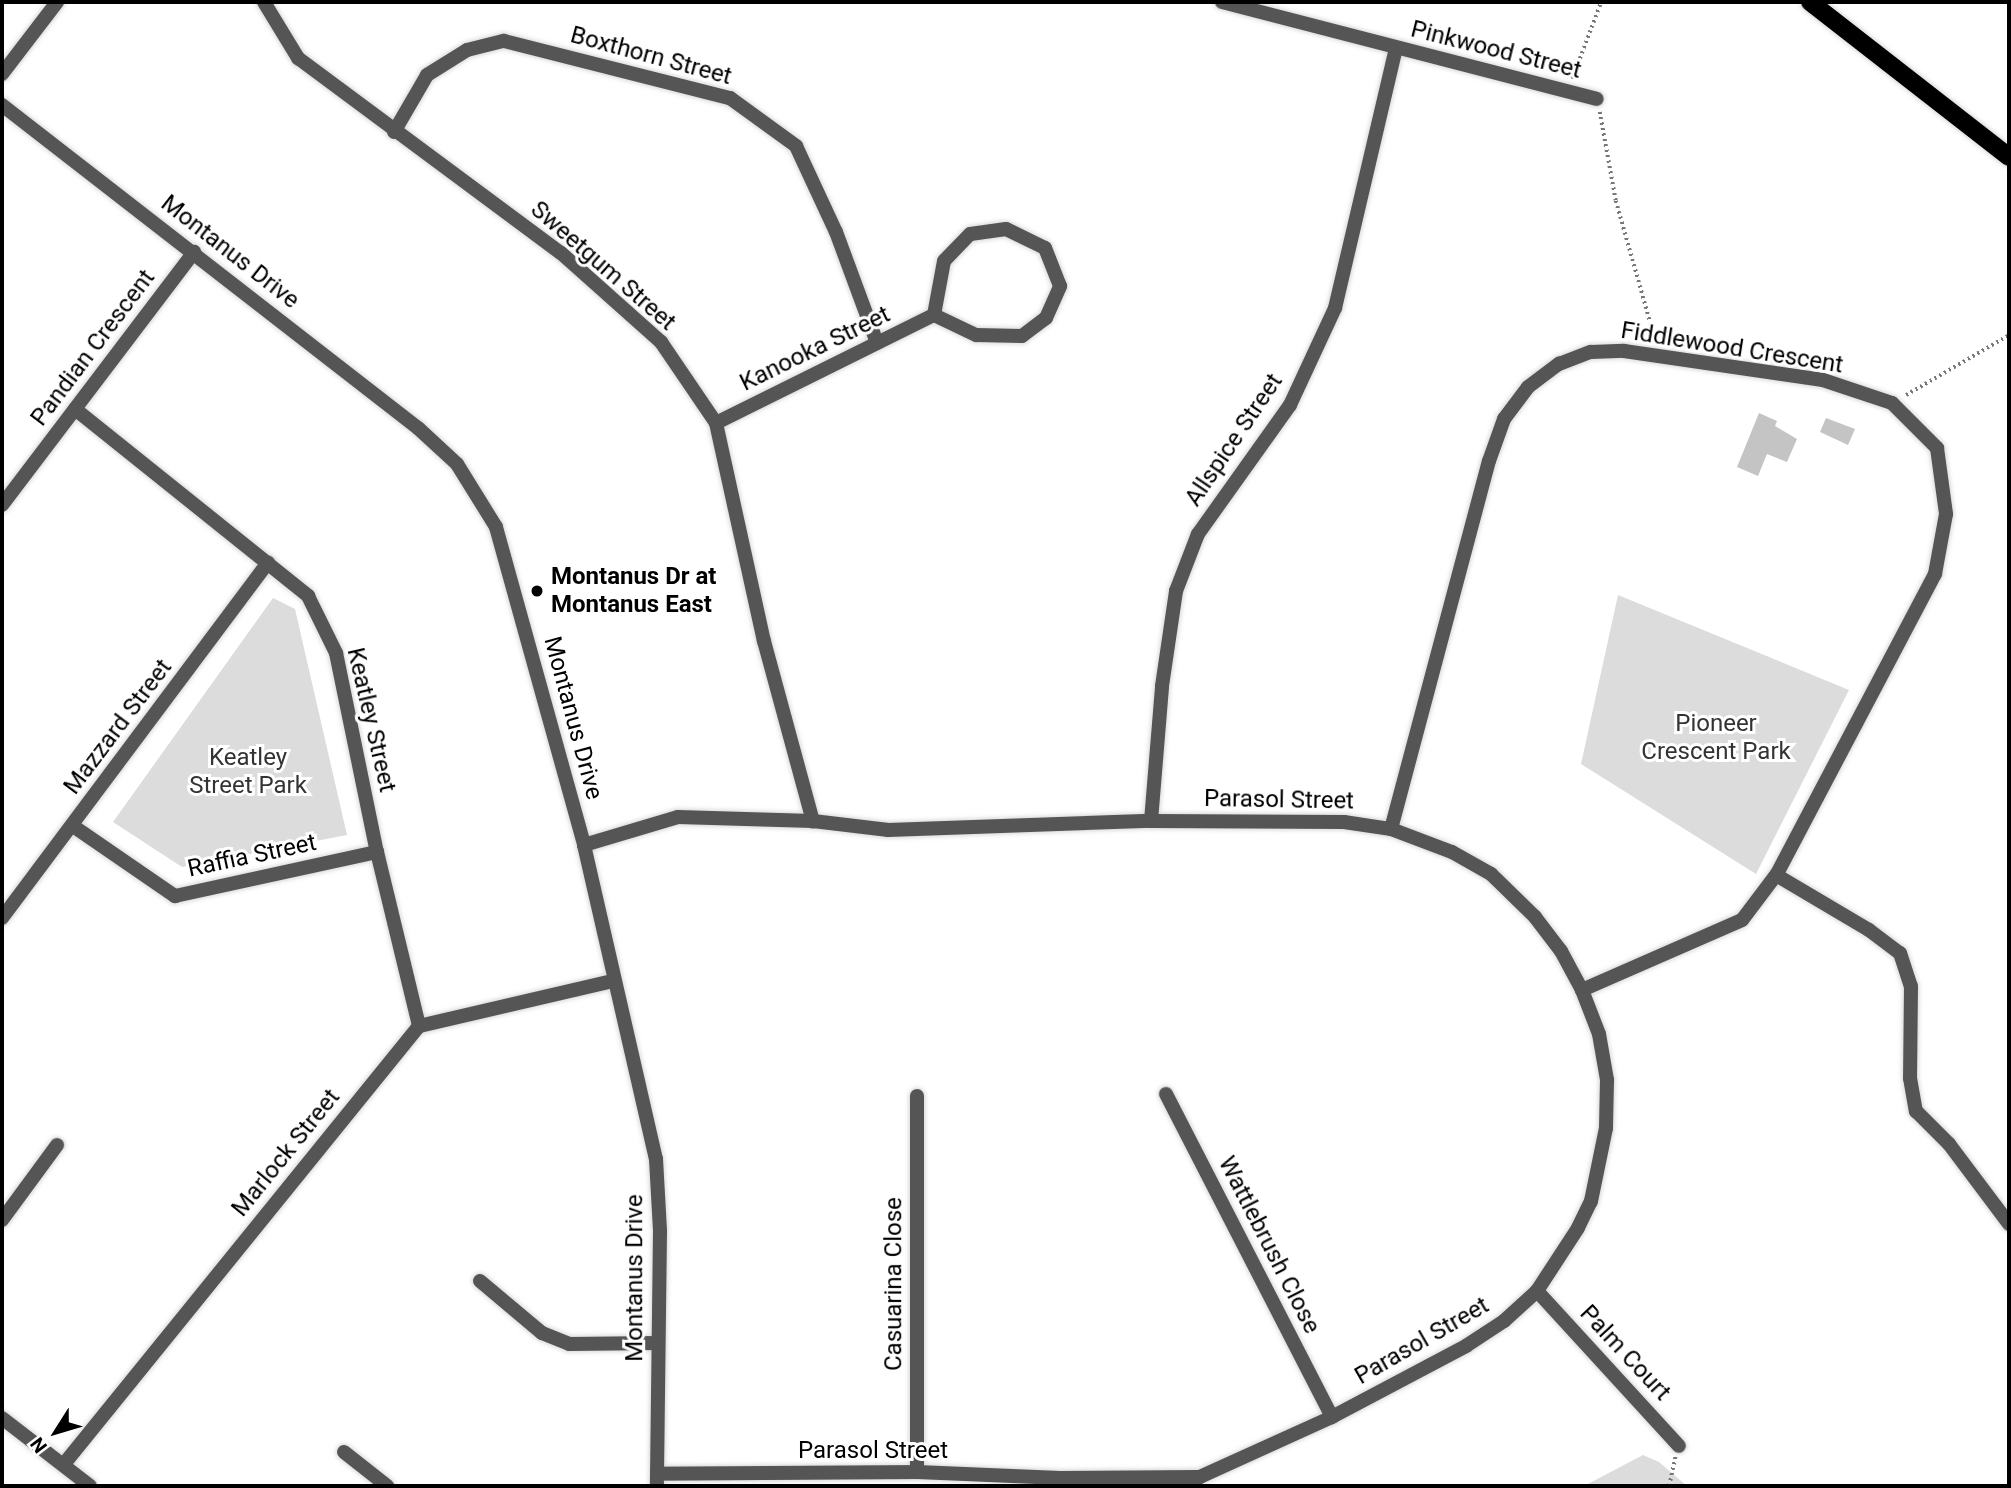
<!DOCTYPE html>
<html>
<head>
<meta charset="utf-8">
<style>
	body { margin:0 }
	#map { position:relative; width:2011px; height:1488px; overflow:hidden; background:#fff; font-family:Roboto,sans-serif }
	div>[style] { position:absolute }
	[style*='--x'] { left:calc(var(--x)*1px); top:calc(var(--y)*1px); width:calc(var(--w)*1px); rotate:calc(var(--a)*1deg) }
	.green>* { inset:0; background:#dcdcdc }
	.building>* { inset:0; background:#c4c4c4 }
	.path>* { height:3.5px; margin-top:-1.75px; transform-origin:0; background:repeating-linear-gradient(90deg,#777 0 2px,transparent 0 5.5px) }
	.roads { filter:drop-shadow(0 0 2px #dbdbdb) drop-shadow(0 0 2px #dbdbdb) }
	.minor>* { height:14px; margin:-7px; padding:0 7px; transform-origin:7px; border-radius:7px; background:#555 }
	.tertiary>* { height:14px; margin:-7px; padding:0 7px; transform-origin:7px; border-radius:7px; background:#555 }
	.primary>* { height:18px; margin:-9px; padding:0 9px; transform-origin:9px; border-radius:9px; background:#000 }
	.dots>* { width:19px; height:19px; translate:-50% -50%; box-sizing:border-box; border:4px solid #fff; border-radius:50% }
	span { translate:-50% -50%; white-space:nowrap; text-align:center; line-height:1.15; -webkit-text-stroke:6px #fff; paint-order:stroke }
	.street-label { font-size:24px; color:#000 }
	.poi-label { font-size:24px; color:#000; font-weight:700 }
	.left { translate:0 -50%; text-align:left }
	.park-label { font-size:24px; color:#333 }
	.frame { position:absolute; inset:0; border:4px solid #000; pointer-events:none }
	.north { position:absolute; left:21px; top:1397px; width:70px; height:70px; -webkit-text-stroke:5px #fff; paint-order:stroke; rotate:233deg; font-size:19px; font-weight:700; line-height:28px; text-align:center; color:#000 }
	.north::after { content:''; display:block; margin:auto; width:24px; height:32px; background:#000; clip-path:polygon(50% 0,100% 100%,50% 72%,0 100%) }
</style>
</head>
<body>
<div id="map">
	<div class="green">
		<i style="clip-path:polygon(1618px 595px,1849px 690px,1756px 874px,1581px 764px)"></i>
		<i style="clip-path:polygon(273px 598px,295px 609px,347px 835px,182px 867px,113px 822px)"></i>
		<i style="clip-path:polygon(1643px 1455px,1659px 1462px,1687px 1486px,1584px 1486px)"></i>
	</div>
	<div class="building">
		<i style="clip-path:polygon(1759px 413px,1777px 421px,1775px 426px,1797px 439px,1787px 462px,1767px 454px,1758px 476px,1737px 467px)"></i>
		<i style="clip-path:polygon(1826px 418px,1855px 429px,1848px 445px,1820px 432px)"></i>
	</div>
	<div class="path">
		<i style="--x:1572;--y:79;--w:82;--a:-69.4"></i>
		<i style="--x:1600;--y:112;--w:90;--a:79.8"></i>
		<i style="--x:1616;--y:201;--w:147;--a:74.2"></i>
		<i style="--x:1906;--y:395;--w:119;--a:-30.2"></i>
		<i style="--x:1669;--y:1486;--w:30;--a:-78"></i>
	</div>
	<div class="roads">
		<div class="minor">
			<i style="--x:264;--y:2;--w:66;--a:58.7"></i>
			<i style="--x:298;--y:58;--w:327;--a:36.6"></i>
			<i style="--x:561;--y:253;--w:134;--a:41.7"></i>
			<i style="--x:661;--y:342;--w:98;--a:55.8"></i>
			<i style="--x:716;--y:423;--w:223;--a:77.6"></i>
			<i style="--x:764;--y:641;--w:187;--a:74.8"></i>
			<i style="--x:1222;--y:2;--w:387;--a:14.5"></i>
			<i style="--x:2;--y:74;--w:91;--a:-52.6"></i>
			<i style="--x:394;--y:132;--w:66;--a:-59.9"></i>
			<i style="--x:427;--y:75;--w:47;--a:-32"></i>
			<i style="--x:467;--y:50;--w:38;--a:-14"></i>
			<i style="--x:504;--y:41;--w:233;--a:14.2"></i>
			<i style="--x:730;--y:98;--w:82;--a:36"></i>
			<i style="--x:796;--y:146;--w:95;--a:65.1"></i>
			<i style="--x:836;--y:232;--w:118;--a:69.7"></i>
			<i style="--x:75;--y:409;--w:299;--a:38.7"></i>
			<i style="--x:308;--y:596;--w:64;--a:63.8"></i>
			<i style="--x:336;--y:653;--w:203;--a:78.4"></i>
			<i style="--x:377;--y:852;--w:179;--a:76.4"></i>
			<i style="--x:716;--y:423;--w:243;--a:-26.4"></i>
			<i style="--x:934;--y:315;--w:47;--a:25.5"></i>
			<i style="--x:976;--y:335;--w:46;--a:1.2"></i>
			<i style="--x:1022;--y:336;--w:30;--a:-37"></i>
			<i style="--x:1046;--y:318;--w:35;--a:-66"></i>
			<i style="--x:1060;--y:286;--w:41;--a:-111.5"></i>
			<i style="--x:1045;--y:248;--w:43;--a:-154"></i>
			<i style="--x:1006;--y:229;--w:36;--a:172"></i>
			<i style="--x:970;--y:234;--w:37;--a:134"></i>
			<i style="--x:944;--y:261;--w:55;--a:100.5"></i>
			<i style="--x:2;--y:505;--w:318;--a:-52.8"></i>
			<i style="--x:1151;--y:821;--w:135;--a:-85.3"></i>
			<i style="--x:1162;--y:686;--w:96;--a:-81.6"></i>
			<i style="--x:1176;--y:591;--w:61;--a:-68.9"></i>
			<i style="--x:1198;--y:534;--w:158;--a:-54.5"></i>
			<i style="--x:1290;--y:405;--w:107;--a:-65.1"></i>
			<i style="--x:1335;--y:308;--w:267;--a:-76.8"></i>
			<i style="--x:73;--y:826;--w:124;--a:34.5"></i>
			<i style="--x:175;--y:896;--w:207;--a:-12.3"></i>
			<i style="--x:1391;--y:829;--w:381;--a:-75.1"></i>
			<i style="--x:1489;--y:461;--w:45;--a:-70.3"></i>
			<i style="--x:1504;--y:419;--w:40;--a:-53"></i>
			<i style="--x:1528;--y:387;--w:39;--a:-37"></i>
			<i style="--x:1559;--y:364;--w:34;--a:-21"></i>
			<i style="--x:1591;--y:352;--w:33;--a:-2"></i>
			<i style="--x:1624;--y:351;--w:201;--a:8.3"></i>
			<i style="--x:1823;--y:380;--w:73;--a:18.4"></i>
			<i style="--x:1892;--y:403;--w:64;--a:45"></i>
			<i style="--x:1937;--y:448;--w:67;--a:82.2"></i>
			<i style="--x:1946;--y:514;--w:61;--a:100.4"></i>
			<i style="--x:1935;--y:574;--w:340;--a:117.8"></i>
			<i style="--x:1776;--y:875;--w:56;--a:127.1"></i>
			<i style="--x:1742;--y:920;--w:175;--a:156.4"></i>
			<i style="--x:584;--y:845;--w:98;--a:-16.6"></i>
			<i style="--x:678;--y:817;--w:135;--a:1.7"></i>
			<i style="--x:813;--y:821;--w:76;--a:6.8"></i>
			<i style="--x:888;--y:830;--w:263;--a:-2"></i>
			<i style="--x:1151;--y:821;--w:193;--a:0.3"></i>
			<i style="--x:1344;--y:822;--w:48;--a:8.5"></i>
			<i style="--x:1391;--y:829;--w:65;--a:20.7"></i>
			<i style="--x:1452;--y:852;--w:45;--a:29.4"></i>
			<i style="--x:1491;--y:874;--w:62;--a:44.3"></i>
			<i style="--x:1535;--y:917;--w:43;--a:52.6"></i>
			<i style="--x:1561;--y:951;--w:44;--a:61.7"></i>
			<i style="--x:1582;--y:990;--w:47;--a:68.9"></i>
			<i style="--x:1599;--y:1034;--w:47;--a:80.1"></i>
			<i style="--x:1607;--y:1080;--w:48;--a:91.2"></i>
			<i style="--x:1606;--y:1128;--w:75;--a:101.6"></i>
			<i style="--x:1591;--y:1201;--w:30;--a:116"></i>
			<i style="--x:1578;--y:1228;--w:75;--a:123.1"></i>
			<i style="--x:1537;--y:1291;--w:45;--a:137.7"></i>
			<i style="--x:1504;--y:1321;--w:45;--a:146.7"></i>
			<i style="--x:1466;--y:1346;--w:152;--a:152.1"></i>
			<i style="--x:1332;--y:1417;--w:145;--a:155.6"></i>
			<i style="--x:1200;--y:1477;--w:140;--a:179.6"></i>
			<i style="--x:1060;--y:1478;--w:143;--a:-177.6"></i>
			<i style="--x:917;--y:1472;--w:260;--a:179.6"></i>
			<i style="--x:1776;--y:875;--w:108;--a:30.6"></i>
			<i style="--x:1869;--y:930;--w:39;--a:37"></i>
			<i style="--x:1900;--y:953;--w:35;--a:72"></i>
			<i style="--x:1911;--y:986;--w:92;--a:90.6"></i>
			<i style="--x:1910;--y:1078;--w:34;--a:80"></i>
			<i style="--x:1916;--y:1111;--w:47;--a:45"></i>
			<i style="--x:1949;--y:1144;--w:100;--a:53.1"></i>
			<i style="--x:2;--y:918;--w:444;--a:-53.2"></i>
			<i style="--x:1166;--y:1094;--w:363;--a:62.8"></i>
			<i style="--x:2;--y:1220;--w:93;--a:-53.7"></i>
			<i style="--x:480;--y:1281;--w:81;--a:40"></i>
			<i style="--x:542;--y:1333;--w:29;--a:22"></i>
			<i style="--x:569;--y:1344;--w:89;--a:-0.6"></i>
			<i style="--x:1537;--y:1291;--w:210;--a:47.5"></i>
			<i style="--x:2;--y:1418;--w:111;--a:37.7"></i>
			<i style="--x:344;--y:1452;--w:55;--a:38.3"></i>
			<i style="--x:64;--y:1464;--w:564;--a:-50.98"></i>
			<i style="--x:419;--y:1026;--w:199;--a:-13.1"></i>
			<i style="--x:917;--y:1472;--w:376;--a:-90"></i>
		</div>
		<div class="tertiary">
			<i style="--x:2;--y:105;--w:527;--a:37.83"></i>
			<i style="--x:418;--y:428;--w:53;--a:42.7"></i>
			<i style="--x:457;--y:464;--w:74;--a:58.2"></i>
			<i style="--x:496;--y:527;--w:330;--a:74.5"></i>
			<i style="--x:584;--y:845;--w:322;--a:77.1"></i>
			<i style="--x:656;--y:1159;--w:72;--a:86.8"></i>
			<i style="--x:660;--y:1231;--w:255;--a:90.7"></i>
		</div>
		<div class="primary">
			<i style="--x:1810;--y:2;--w:252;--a:37.9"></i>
		</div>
	</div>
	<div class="dots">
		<i style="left:537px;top:591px;background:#000"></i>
	</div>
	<div class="street-label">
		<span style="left:1496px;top:50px;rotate:14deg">Pinkwood Street</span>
		<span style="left:651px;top:56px;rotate:15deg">Boxthorn Street</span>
		<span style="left:230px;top:252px;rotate:38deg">Montanus Drive</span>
		<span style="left:603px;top:266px;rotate:41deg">Sweetgum Street</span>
		<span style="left:93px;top:348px;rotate:-53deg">Pandian Crescent</span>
		<span style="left:1732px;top:348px;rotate:9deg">Fiddlewood Crescent</span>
		<span style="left:815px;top:349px;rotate:-26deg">Kanooka Street</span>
		<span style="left:1234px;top:440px;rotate:-56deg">Allspice Street</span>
		<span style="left:573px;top:718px;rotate:75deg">Montanus Drive</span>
		<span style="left:371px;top:720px;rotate:77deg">Keatley Street</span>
		<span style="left:118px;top:727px;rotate:-53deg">Mazzard Street</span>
		<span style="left:1279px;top:800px;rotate:1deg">Parasol Street</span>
		<span style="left:252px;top:856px;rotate:-12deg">Raffia Street</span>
		<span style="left:286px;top:1153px;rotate:-51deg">Marlock Street</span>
		<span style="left:1269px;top:1245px;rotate:63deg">Wattlebrush Close</span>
		<span style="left:635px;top:1278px;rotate:-90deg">Montanus Drive</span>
		<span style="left:894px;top:1284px;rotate:-90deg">Casuarina Close</span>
		<span style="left:1422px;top:1341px;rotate:-30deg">Parasol Street</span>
		<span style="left:1625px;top:1353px;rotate:47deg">Palm Court</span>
		<span style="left:873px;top:1451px">Parasol Street</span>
	</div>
	<div class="poi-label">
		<span class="left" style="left:551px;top:591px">Montanus Dr at<br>Montanus East</span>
	</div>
	<div class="park-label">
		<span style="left:1716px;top:738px">Pioneer<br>Crescent Park</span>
		<span style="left:248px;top:772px">Keatley<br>Street Park</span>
	</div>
	<div class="frame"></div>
	<div class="north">N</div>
</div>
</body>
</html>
